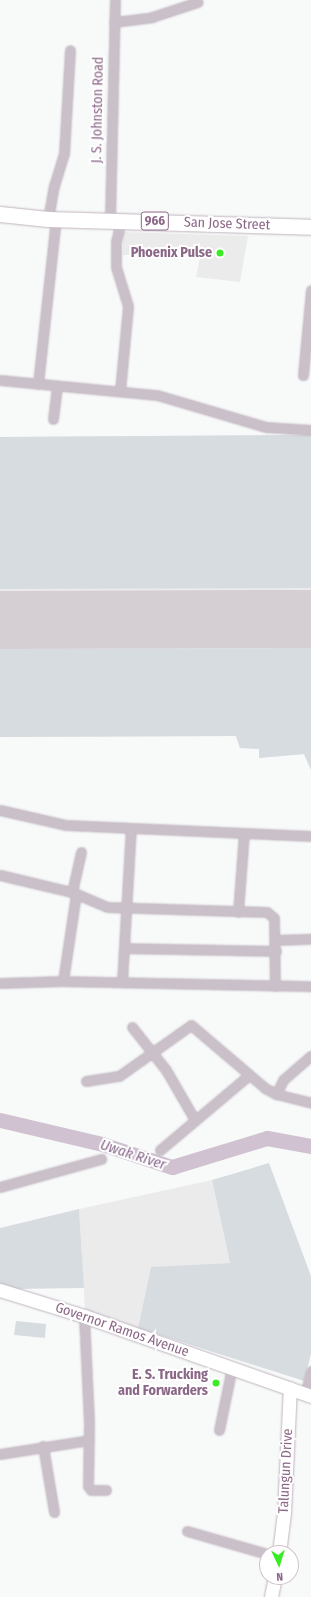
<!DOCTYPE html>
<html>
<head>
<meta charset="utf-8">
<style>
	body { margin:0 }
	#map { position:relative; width:311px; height:1597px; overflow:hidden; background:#f8faf9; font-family:"Fira Sans Condensed",sans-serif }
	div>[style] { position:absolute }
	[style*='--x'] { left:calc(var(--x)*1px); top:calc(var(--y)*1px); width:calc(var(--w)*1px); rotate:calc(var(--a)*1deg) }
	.built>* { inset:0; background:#ebebec }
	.green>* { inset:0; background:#d7dce0 }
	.river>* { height:15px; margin:-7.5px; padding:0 7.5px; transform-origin:7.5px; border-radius:7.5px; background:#d0c2d1 }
	.runway>* { height:58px; margin:-29px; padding:0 29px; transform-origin:29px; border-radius:29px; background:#d5cfd4 }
	.roads { filter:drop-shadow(0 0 1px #c1b5c0) drop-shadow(0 0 1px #c1b5c0) }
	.street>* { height:9px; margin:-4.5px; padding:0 4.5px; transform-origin:4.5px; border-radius:4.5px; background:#cac0c9 }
	.secondary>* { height:13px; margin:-6.5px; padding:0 6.5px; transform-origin:6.5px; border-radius:6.5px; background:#fff }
	.primary>* { height:15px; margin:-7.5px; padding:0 7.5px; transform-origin:7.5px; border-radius:7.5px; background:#fff }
	.dots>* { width:11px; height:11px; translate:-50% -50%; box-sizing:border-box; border:2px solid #fff; border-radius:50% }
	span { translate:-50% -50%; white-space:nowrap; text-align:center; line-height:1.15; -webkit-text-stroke:4px #fff; paint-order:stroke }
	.shield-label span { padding:1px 3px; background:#fff; border:1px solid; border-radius:3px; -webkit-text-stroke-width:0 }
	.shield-label { font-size:13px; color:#8b6787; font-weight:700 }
	.street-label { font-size:14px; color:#8b6787 }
	.poi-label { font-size:14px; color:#8b6787; font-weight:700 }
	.right { translate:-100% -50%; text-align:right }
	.water-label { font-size:15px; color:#8a698c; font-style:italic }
	.north { position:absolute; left:259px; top:1545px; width:40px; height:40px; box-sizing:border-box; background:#fff; border:1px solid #d1c2cf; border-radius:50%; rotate:176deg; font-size:11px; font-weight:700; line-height:16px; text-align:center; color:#8b6787 }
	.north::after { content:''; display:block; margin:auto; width:14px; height:18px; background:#39ed25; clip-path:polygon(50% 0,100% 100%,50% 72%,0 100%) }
</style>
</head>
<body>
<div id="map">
	<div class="built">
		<i style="clip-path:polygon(123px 232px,248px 236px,240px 282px,196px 277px,201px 252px,123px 255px)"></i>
		<i style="clip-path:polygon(311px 435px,311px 770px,304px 754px,259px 758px,259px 749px,240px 748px,236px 736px,0 737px,0 437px)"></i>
		<i style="clip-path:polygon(212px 1180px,230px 1263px,151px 1268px,138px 1328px,85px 1311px,79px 1209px)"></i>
	</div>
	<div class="green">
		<i style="clip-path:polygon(311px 435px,311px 588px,0 589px,0 437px)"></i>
		<i style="clip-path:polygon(311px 648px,311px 770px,304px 754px,259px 758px,259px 749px,240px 748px,236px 736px,0 737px,0 649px)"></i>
		<i style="clip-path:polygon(269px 1163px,311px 1276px,311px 1354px,304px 1381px,138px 1328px,151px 1267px,230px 1263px,212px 1180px)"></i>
		<i style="clip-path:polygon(79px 1209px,84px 1288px,16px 1289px,0 1284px,0 1228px)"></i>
		<i style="clip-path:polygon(16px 1321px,46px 1324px,45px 1338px,14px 1335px)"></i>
	</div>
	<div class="river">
		<i style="--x:0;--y:1120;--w:105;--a:13.2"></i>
		<i style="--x:102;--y:1144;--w:74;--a:18.2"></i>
		<i style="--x:172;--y:1167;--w:99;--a:-17"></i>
		<i style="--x:267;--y:1138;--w:45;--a:10.3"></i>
	</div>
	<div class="runway">
		<i style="--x:0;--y:620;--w:311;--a:-0.2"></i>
	</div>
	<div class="roads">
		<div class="street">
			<i style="--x:114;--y:22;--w:38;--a:-7"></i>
			<i style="--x:152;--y:17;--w:48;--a:-18.1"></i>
			<i style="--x:48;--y:219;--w:34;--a:-80"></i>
			<i style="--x:54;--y:186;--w:34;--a:-73"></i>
			<i style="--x:64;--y:154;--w:104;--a:-86.7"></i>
			<i style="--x:110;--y:220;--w:220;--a:-88.7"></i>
			<i style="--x:303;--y:375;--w:85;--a:-84.6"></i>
			<i style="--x:0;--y:380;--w:158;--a:5.5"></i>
			<i style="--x:157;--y:395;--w:114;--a:16.4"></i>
			<i style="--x:266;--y:427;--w:45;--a:3.8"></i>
			<i style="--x:38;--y:384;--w:166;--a:-83.8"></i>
			<i style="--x:120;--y:391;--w:85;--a:-84.6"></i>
			<i style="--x:128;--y:306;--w:41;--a:-107.1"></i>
			<i style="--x:116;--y:267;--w:25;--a:-90"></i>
			<i style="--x:116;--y:242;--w:23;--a:-77"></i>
			<i style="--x:53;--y:419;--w:33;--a:-83"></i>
			<i style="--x:0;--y:810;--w:68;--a:12.8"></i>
			<i style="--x:66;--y:825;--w:245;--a:2.6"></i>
			<i style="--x:0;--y:875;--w:74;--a:13.3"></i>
			<i style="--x:72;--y:892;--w:38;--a:23"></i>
			<i style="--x:107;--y:907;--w:160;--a:1.8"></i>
			<i style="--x:267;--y:912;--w:9;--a:41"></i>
			<i style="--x:274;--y:918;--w:68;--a:89.2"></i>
			<i style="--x:72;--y:892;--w:41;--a:-77.3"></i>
			<i style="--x:238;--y:912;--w:79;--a:-85.7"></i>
			<i style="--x:276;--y:940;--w:35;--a:-2"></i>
			<i style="--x:124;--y:948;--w:152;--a:1.1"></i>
			<i style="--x:63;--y:981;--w:88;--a:-81.5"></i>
			<i style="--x:122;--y:982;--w:154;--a:-86.7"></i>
			<i style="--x:0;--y:983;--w:63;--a:-1.8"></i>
			<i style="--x:63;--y:981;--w:248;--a:1.2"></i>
			<i style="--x:132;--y:1027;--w:55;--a:51.7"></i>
			<i style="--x:166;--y:1070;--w:58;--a:59.9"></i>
			<i style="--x:86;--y:1081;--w:33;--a:-9"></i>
			<i style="--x:119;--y:1076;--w:88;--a:-35.3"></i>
			<i style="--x:191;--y:1025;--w:97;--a:40.4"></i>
			<i style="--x:265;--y:1088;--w:13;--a:29"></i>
			<i style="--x:276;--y:1094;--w:36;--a:14"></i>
			<i style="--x:276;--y:1094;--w:16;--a:-63"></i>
			<i style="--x:283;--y:1080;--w:37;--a:-41"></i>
			<i style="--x:160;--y:1150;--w:116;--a:-40.1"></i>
			<i style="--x:0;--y:1187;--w:105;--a:-15.5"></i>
			<i style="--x:84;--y:1316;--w:106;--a:87.3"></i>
			<i style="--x:89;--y:1422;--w:64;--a:90.9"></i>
			<i style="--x:88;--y:1486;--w:5;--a:53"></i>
			<i style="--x:91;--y:1490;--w:15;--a:0"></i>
			<i style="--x:305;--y:1394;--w:24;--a:-75"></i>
			<i style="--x:219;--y:1430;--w:64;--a:-78.3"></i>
			<i style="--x:43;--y:1446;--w:67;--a:80.5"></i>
			<i style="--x:0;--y:1454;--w:90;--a:-8.9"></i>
			<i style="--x:187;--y:1531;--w:83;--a:16"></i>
		</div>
		<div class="secondary">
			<i style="--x:0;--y:1290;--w:88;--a:17.2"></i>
			<i style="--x:84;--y:1316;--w:241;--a:19.4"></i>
			<i style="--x:279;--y:1553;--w:40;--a:-82.9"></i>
			<i style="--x:284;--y:1513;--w:125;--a:-87.3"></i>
			<i style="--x:271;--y:1597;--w:20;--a:-79"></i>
		</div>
		<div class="primary">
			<i style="--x:0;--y:214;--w:48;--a:5.9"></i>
			<i style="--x:48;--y:219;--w:263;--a:1.7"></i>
		</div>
	</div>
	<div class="dots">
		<i style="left:220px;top:253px;background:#39ed25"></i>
		<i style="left:216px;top:1383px;background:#39ed25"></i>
	</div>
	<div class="shield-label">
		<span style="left:155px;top:221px">966</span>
	</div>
	<div class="street-label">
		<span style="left:98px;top:110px;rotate:-89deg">J. S. Johnston Road</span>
		<span style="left:227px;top:224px;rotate:2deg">San Jose Street</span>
		<span style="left:122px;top:1330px;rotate:19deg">Governor Ramos Avenue</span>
		<span style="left:286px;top:1471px;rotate:-87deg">Talungun Drive</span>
	</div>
	<div class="poi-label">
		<span class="right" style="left:212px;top:253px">Phoenix Pulse</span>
		<span class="right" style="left:208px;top:1383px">E. S. Trucking<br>and Forwarders</span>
	</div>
	<div class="water-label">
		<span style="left:133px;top:1155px;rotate:18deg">Uwak River</span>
	</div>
	<div class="north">N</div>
</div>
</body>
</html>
